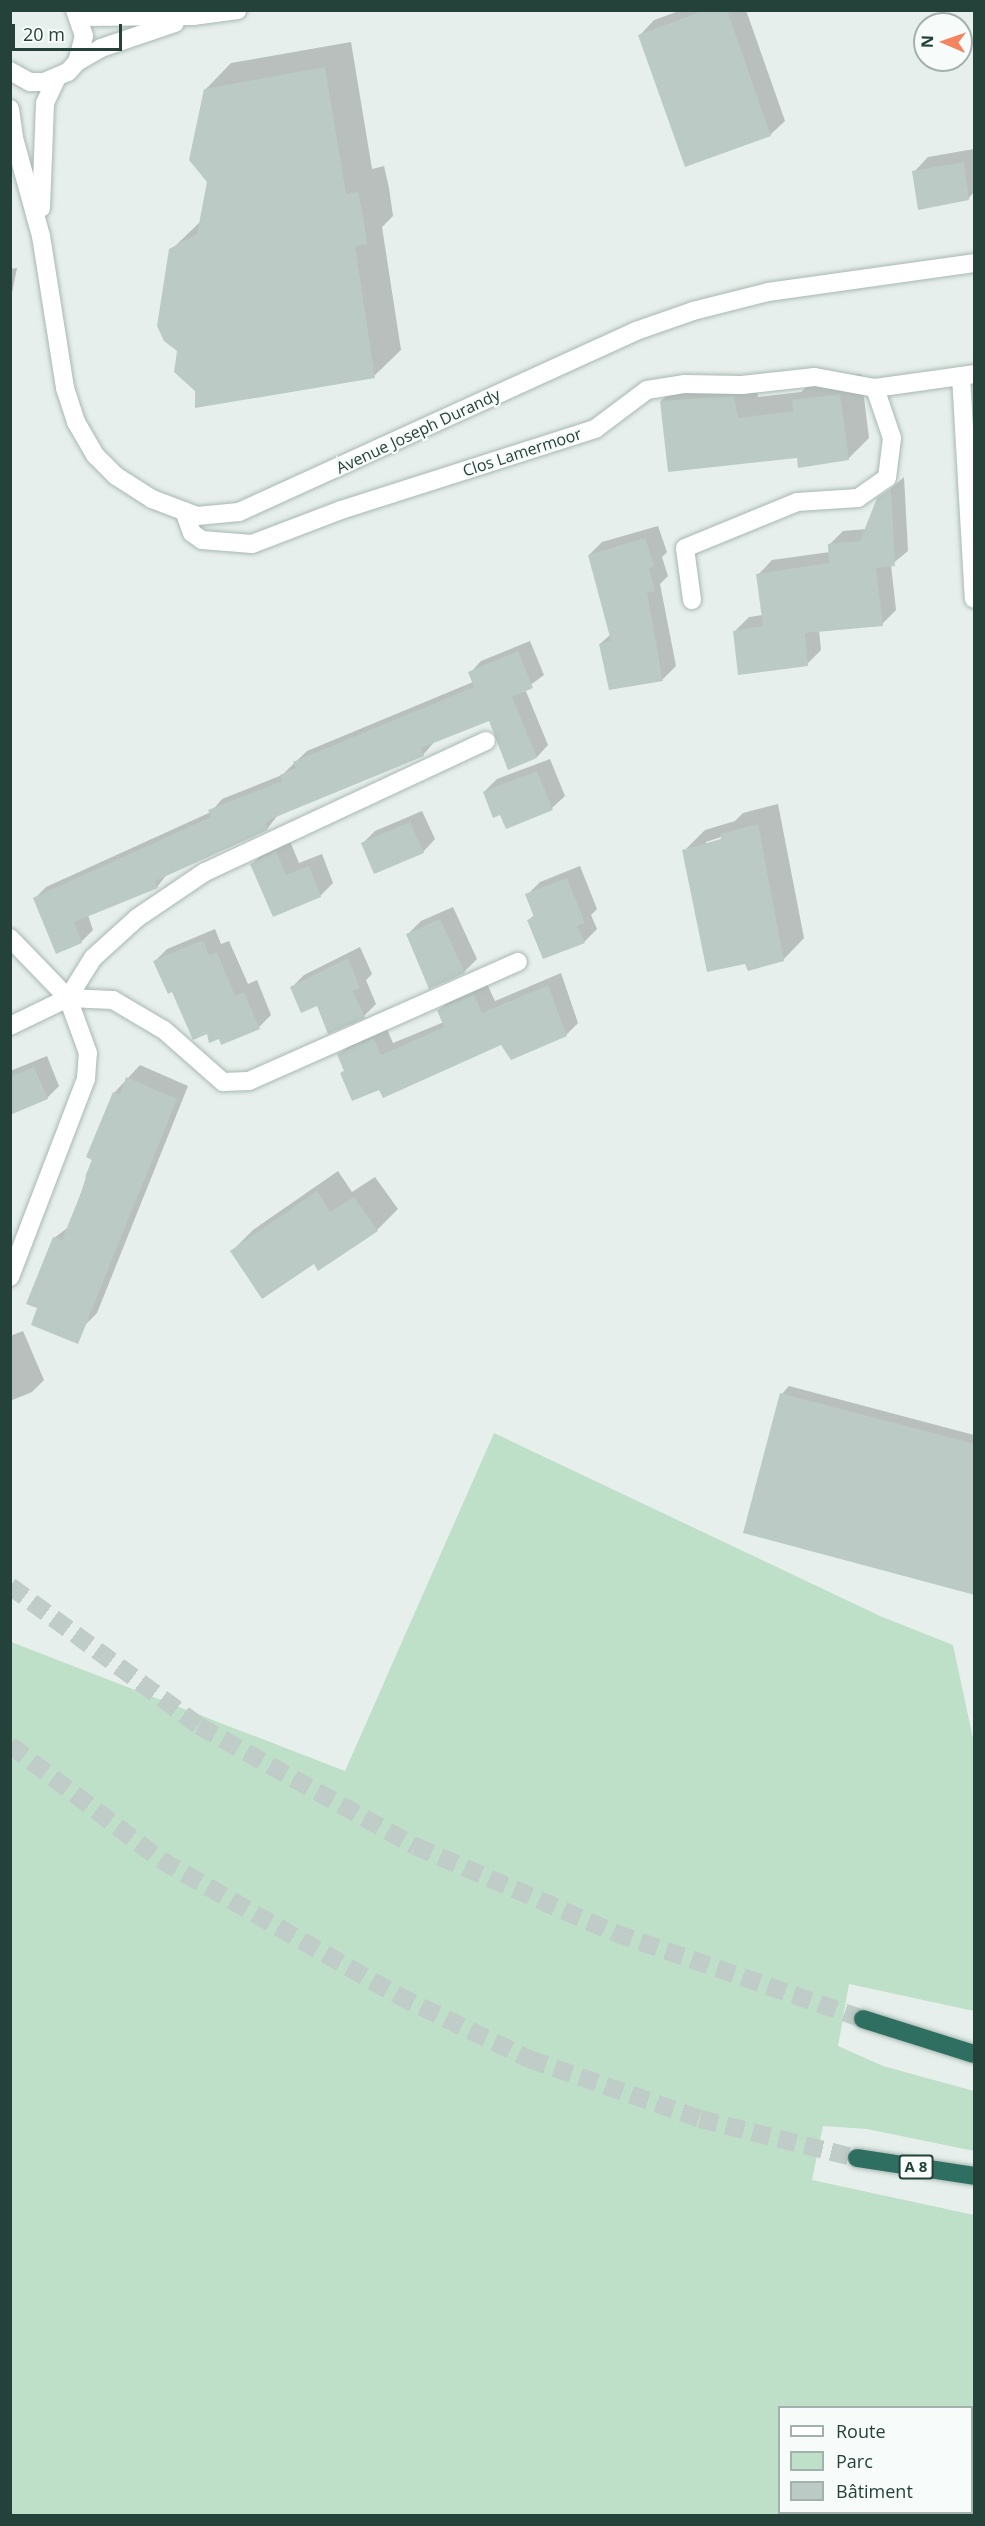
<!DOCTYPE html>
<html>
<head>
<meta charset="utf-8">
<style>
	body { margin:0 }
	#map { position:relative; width:985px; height:2526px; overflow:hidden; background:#e6efeb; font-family:"Open Sans",sans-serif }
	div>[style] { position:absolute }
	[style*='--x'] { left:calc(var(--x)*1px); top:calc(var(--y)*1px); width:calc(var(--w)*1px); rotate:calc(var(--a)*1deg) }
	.green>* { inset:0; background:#bfe0c8 }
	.shadow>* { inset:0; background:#0003 }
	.building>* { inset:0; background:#bbcac4 }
	.highway-tunnel>* { height:18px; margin-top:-9px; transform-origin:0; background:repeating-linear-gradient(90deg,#bfccc8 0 18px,transparent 0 27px) }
	.roads { filter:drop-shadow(0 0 2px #a8b8b2) drop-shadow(0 0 2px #a8b8b2) }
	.street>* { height:18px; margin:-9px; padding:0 9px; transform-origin:9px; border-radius:9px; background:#fff }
	.secondary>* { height:18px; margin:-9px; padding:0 9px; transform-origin:9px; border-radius:9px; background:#fff }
	.highway>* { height:18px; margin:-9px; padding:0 9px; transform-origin:9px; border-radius:9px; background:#2f6f62 }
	span { translate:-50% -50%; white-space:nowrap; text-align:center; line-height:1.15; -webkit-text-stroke:4.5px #f7fbf9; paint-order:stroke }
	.shield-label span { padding:2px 4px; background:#f7fbf9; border:2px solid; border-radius:4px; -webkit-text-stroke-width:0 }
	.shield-label { font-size:15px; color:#24423a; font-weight:700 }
	.street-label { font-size:16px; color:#24423a }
	.frame { position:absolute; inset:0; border:12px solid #24423a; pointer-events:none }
	.legend { position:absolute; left:778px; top:2406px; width:195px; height:108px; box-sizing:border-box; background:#f7fbf9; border:2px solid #a3b1ad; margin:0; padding:8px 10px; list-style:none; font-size:18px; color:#24423a }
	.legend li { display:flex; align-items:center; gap:12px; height:30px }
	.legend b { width:30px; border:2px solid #a3b1ad }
	.north { position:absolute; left:913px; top:12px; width:60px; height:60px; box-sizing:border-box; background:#f7fbf9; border:2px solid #a3b1ad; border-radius:50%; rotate:272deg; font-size:16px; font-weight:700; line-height:24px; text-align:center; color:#24423a }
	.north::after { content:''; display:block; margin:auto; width:21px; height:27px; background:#f4845f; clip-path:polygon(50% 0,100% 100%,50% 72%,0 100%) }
	.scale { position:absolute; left:12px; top:24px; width:110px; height:27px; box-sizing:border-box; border:3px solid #24423a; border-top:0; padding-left:8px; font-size:18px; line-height:21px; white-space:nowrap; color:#24423a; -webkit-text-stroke:4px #f7fbf9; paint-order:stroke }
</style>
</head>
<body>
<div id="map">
	<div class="green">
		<i style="clip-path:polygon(evenodd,494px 1433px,880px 1616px,953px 1645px,974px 1743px,974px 2011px,849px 1984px,838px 2046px,883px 2066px,974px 2091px,974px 2151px,867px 2129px,823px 2126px,812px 2180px,974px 2215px,974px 2515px,11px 2515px,11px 1642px,345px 1771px,494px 1433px,780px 2408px,972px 2408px,972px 2512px,780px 2512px,780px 2408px)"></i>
	</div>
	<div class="shadow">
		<i style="clip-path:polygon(682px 10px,746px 10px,785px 121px,770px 135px,640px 35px,654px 20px)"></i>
		<i style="clip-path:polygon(351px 42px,372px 169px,384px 166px,389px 188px,393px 216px,382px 227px,401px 350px,374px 376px,197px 390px,179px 350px,171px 250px,201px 221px,208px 182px,205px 90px,231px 63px)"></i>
		<i style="clip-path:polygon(974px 149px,974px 192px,968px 199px,914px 172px,928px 157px)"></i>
		<i style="clip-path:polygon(17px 268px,10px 303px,10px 269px)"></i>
		<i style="clip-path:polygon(861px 374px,869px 438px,848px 459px,798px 457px,661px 401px,682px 380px,755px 376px,758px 397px,801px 392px,815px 379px)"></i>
		<i style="clip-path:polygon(904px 477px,908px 551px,891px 565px,896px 610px,882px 624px,819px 630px,821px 650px,807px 664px,735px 631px,749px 617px,763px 615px,758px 575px,772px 560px,830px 552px,829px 545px,843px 531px,867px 529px,879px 499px)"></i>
		<i style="clip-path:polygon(658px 526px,667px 552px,662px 557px,668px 576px,660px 584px,676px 666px,663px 679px,600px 644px,611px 634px,589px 555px,602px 542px)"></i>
		<i style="clip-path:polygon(530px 641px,544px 675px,525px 689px,548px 745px,537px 757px,489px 719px,435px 741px,423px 755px,278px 815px,267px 829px,168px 873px,157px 887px,88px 915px,93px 930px,81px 942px,34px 899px,46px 887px,211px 812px,222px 799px,282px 775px,307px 751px,473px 682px,470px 673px,481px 661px)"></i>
		<i style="clip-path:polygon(550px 759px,565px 796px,552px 808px,501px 813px,484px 792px,497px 779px)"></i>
		<i style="clip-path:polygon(evenodd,778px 804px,804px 938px,783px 960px,684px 851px,705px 830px,735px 821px,743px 813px,778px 804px,727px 835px,728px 838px,706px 845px,706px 842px,727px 835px)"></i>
		<i style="clip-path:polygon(422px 811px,435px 839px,423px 852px,363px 843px,375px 831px)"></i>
		<i style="clip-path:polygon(289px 839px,299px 863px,322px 854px,333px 883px,320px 896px,252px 864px,265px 851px)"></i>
		<i style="clip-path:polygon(580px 866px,597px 909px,591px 915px,597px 929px,584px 942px,529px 920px,535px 914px,527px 895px,540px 882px)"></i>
		<i style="clip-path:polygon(453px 907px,477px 959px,464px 972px,408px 934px,421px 921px)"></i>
		<i style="clip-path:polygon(215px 929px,221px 944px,229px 941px,248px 984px,257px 980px,271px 1015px,259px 1027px,219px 1037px,207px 1032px,155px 961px,167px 949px)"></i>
		<i style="clip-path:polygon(360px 947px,372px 974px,366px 980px,376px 1004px,364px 1016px,292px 987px,304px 975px)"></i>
		<i style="clip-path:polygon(561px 973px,578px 1023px,566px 1035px,502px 1043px,380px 1088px,342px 1073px,345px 1070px,339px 1055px,352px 1042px,386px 1027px,393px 1043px,444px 1022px,439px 1010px,452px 998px,486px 982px,495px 1001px)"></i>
		<i style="clip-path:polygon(47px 1056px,59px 1086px,47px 1098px,10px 1114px,10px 1071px)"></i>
		<i style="clip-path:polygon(140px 1065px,188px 1086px,97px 1313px,84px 1326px,54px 1238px,70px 1226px,114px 1093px)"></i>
		<i style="clip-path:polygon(338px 1171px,352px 1192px,375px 1177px,398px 1209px,377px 1230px,232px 1251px,253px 1230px)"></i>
		<i style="clip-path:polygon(23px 1331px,44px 1380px,32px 1392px,10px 1401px,10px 1336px)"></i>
		<i style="clip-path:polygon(789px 1386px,974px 1435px,974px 1594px,782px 1394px)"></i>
	</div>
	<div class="building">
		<i style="clip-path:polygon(705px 10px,727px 10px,771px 136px,685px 167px,638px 35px)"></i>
		<i style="clip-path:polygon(325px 67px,346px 194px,358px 192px,363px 215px,367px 244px,355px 246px,375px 378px,195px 408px,195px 391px,174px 372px,177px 351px,164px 341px,157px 326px,169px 249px,197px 234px,207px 182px,189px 160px,204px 89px)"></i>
		<i style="clip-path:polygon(964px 162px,969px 200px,918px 210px,912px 171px)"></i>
		<i style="clip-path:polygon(840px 394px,849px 460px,798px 468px,797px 458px,668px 472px,660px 401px,734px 396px,738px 418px,793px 411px,792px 400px)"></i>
		<i style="clip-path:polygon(891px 489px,895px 566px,876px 568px,883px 626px,805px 633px,808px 666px,738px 675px,733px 631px,763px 626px,756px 574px,829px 563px,828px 544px,860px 541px,877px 498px)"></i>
		<i style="clip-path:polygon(645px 538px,654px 566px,649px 569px,655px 591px,647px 593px,663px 681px,609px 690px,599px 644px,611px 641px,588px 555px)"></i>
		<i style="clip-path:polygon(518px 651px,533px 688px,512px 697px,537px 758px,508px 770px,489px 721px,421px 748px,424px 756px,271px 819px,265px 824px,268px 830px,155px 881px,158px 888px,74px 922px,82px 943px,56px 954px,33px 898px,211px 817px,208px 810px,282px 781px,280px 775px,296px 768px,293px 762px,474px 687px,468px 672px)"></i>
		<i style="clip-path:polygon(537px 771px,553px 810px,506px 829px,500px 815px,493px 818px,483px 792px)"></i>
		<i style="clip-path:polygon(410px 822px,424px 853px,374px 874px,361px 843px)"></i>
		<i style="clip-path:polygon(758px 824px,784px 961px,748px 971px,745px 964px,707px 972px,682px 850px,721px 839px,720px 834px)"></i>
		<i style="clip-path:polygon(276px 851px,286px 875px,309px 866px,321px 897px,273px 917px,250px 864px)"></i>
		<i style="clip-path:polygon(567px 878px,585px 923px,577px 926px,585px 943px,543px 959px,527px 920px,534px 917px,525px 894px)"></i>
		<i style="clip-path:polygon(440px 919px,465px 973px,429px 989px,406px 934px)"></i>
		<i style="clip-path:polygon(203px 940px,209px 955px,217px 952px,235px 996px,244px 992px,260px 1029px,221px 1045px,219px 1039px,209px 1043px,207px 1034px,193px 1040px,172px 992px,168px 994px,153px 961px)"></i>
		<i style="clip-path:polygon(348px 958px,360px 988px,353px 991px,365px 1018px,328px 1034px,317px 1006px,301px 1013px,290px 987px)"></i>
		<i style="clip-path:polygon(548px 985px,567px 1036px,511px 1060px,501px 1045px,383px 1098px,379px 1090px,352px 1101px,340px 1073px,344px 1071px,337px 1054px,374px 1038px,381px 1055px,444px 1027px,437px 1010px,474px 994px,482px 1013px)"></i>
		<i style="clip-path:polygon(34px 1067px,48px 1099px,10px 1115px,10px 1077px)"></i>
		<i style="clip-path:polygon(126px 1077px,177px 1099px,78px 1344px,31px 1325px,37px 1308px,26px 1304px,53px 1237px,62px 1240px,87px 1178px,85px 1177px,92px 1160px,86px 1157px,113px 1092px,120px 1095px)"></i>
		<i style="clip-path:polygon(317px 1191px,330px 1212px,354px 1197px,378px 1231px,318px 1271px,314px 1264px,262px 1299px,230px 1251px)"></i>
		<i style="clip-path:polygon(780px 1393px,975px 1444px,975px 1595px,743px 1533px)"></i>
	</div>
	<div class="highway-tunnel">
		<i style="--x:10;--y:1586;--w:235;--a:36.5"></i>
		<i style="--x:199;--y:1726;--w:247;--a:29.1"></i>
		<i style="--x:415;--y:1846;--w:218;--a:23.5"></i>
		<i style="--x:615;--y:1933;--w:262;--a:19.1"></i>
		<i style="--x:10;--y:1745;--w:190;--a:37.3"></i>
		<i style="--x:161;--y:1860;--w:272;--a:29.8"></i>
		<i style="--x:397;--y:1995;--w:147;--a:25.9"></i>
		<i style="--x:529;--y:2059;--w:181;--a:19.3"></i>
		<i style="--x:700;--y:2119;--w:162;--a:14"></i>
	</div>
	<div class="roads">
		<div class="street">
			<i style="--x:961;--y:376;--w:223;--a:86.7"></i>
			<i style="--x:184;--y:511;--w:23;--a:70"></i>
			<i style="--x:192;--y:533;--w:12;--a:35"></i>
			<i style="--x:202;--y:540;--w:50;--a:4.6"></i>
			<i style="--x:252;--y:544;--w:95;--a:-20.9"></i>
			<i style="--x:341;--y:510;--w:267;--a:-17.7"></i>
			<i style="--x:595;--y:429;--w:65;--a:-36.9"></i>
			<i style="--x:647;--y:390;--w:37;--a:-9"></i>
			<i style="--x:684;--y:384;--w:58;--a:1"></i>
			<i style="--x:742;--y:385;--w:73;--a:-6.3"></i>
			<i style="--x:815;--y:377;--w:61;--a:10.4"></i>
			<i style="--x:875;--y:388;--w:100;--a:-8"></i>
			<i style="--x:692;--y:600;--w:52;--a:-97.7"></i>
			<i style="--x:685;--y:548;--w:121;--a:-22.3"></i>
			<i style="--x:797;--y:502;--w:61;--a:-3.8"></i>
			<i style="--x:858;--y:498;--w:35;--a:-35"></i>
			<i style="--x:887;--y:478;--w:40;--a:-82.9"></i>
			<i style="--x:892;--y:438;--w:53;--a:-108.8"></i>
			<i style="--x:10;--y:938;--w:83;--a:46"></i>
			<i style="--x:68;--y:998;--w:45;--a:2.5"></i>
			<i style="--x:113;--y:1000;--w:59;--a:30.5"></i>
			<i style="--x:164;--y:1030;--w:79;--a:41.4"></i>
			<i style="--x:223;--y:1082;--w:26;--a:-2"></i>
			<i style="--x:249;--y:1081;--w:294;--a:-23.9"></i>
			<i style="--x:10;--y:1026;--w:64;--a:-25.8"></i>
			<i style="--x:68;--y:998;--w:47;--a:-58"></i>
			<i style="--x:93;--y:958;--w:59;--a:-42.3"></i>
			<i style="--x:137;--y:918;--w:82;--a:-34.1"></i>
			<i style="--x:205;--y:872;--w:310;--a:-25"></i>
			<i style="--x:10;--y:1277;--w:212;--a:-69"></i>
			<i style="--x:86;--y:1079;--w:26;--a:-86"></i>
			<i style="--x:88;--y:1053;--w:59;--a:-110"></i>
		</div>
		<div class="secondary">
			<i style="--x:79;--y:17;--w:114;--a:-0.5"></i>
			<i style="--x:193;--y:16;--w:45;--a:-7.6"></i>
			<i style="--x:77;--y:62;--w:28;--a:-30"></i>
			<i style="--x:101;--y:48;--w:78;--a:-18.7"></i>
			<i style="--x:10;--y:71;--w:23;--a:29"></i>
			<i style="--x:30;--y:82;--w:14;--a:0"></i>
			<i style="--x:44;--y:82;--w:26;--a:-23"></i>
			<i style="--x:68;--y:72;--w:13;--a:-48"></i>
			<i style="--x:77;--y:62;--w:27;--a:-75"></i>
			<i style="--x:84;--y:36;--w:28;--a:-109"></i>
			<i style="--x:10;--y:109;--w:29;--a:82"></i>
			<i style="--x:14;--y:138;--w:102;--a:74.6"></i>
			<i style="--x:41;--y:236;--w:154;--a:81"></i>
			<i style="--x:65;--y:388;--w:36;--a:72"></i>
			<i style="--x:76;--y:422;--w:39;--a:60"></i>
			<i style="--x:96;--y:456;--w:28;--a:45"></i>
			<i style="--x:116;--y:476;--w:43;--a:32.6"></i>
			<i style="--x:152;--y:499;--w:48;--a:20.7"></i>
			<i style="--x:197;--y:516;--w:42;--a:-5.4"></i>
			<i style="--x:239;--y:512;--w:436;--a:-24.5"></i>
			<i style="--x:636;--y:331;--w:60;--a:-19.3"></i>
			<i style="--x:693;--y:311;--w:77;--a:-14.2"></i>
			<i style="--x:768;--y:292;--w:208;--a:-8"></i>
			<i style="--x:41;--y:208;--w:105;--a:-87.8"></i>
			<i style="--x:45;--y:103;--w:26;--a:-65"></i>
		</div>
		<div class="highway">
			<i style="--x:863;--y:2019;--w:116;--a:17.5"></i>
			<i style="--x:857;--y:2158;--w:118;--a:8.7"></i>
		</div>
	</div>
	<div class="shield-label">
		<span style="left:916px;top:2167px">A 8</span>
	</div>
	<div class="street-label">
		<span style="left:418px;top:431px;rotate:-25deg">Avenue Joseph Durandy</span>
		<span style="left:522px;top:452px;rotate:-18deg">Clos Lamermoor</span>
	</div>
	<div class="frame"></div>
	<ul class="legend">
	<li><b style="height:8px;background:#fff"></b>Route</li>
	<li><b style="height:16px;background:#bfe0c8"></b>Parc</li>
	<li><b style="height:16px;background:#bbcac4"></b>Bâtiment</li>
	</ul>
	<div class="north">N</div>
	<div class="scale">20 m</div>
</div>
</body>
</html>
